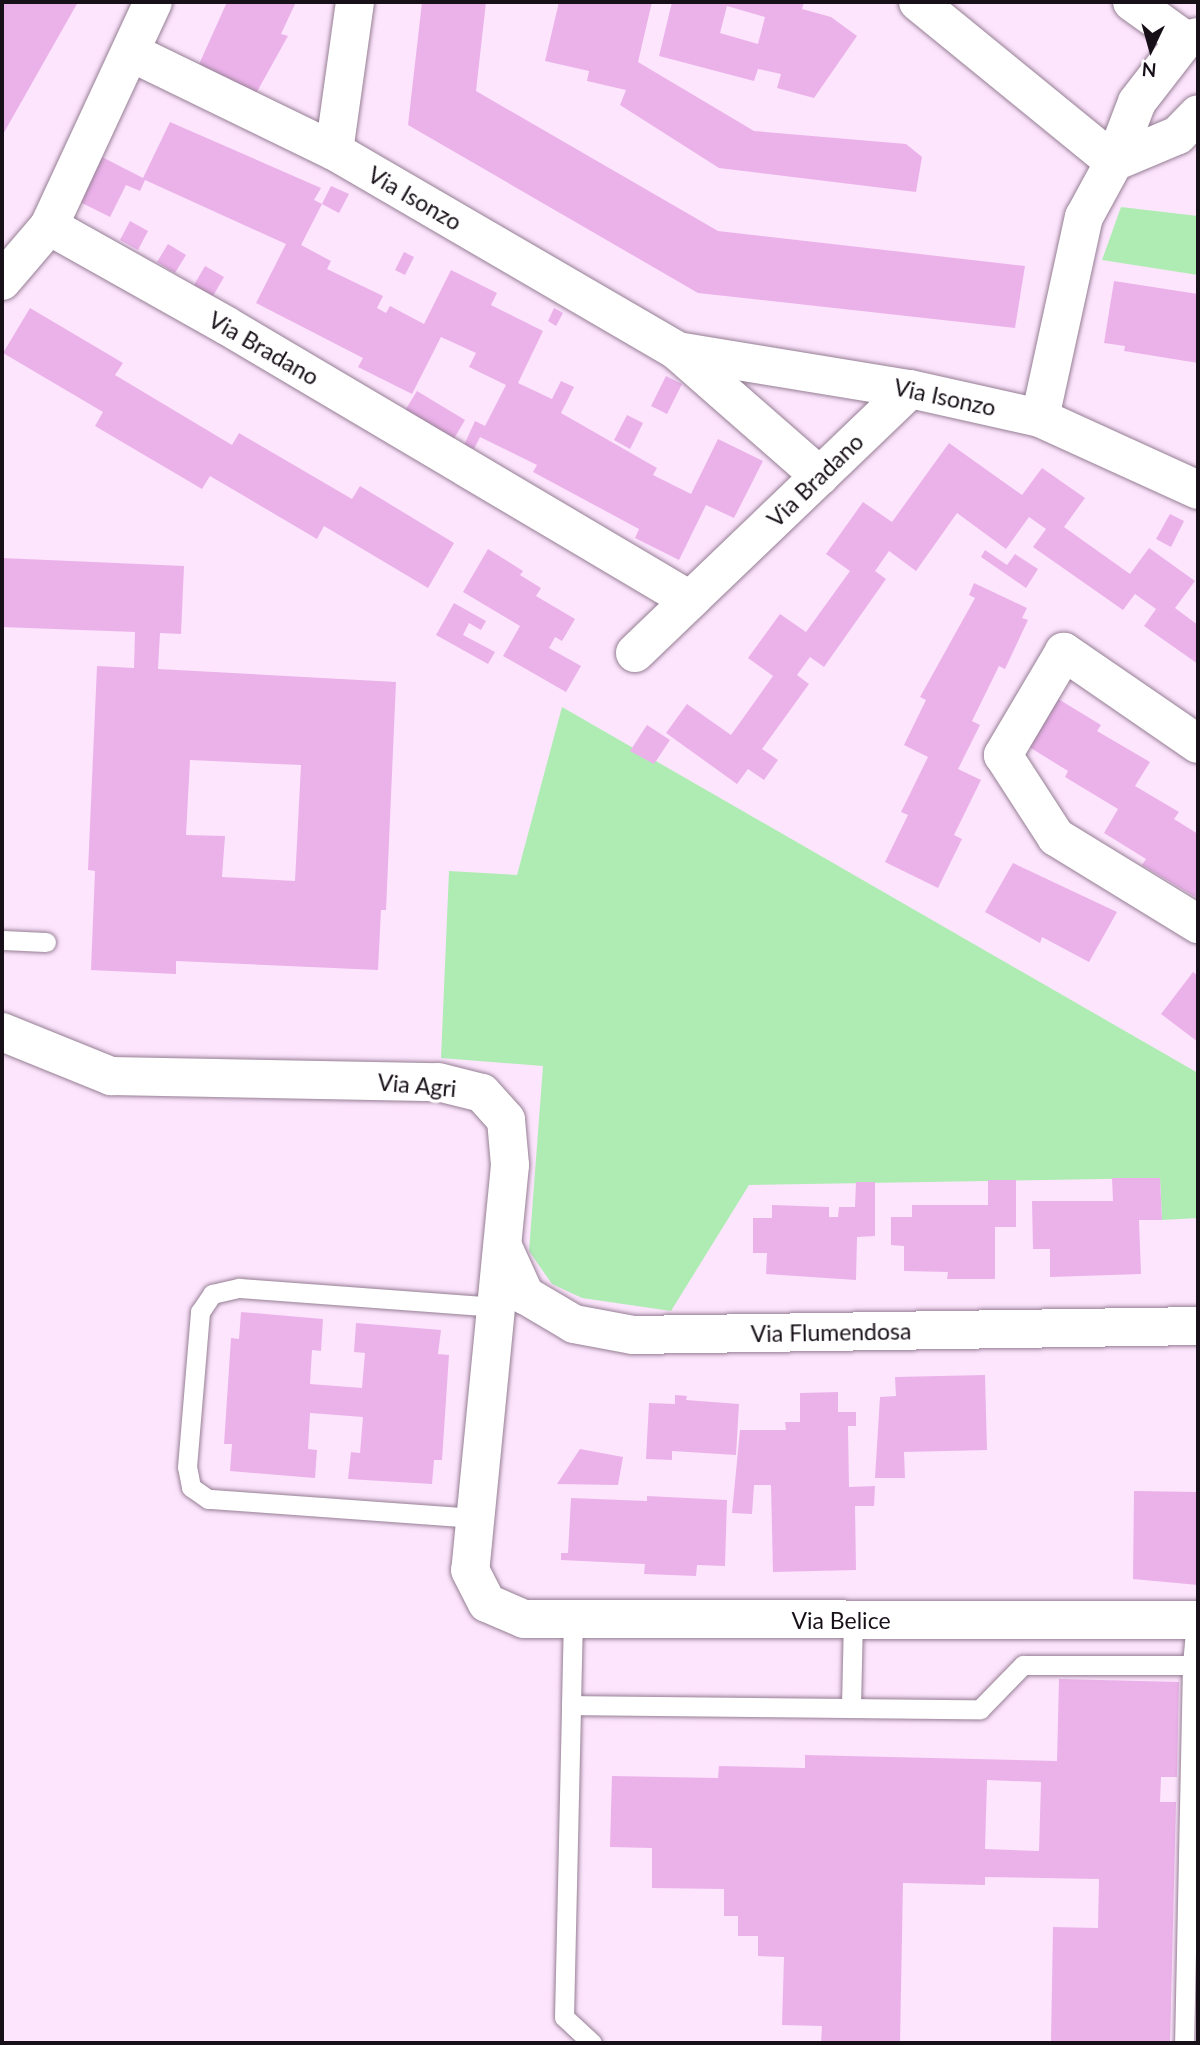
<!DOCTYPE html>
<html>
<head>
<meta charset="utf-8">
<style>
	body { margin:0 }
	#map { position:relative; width:1200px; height:2045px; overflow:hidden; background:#fde5fd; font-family:Lato,sans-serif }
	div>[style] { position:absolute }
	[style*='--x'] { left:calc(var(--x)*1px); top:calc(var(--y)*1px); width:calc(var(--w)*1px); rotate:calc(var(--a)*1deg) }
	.green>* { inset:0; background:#afecb4 }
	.building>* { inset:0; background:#ebb2ea }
	.roads { filter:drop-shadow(0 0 2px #957f94) drop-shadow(0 0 2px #957f94) }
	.service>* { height:19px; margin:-9.5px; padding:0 9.5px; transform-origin:9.5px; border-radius:9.5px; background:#fff }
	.minor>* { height:38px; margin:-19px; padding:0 19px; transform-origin:19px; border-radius:19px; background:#fff }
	span { translate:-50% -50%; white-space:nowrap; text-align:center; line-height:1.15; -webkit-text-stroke:7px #fff; paint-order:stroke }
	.street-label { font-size:23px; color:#181018 }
	.frame { position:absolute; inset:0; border:4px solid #181018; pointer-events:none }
	.north { position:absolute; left:1116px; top:14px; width:70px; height:70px; -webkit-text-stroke:5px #fff; paint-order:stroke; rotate:185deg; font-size:19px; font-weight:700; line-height:28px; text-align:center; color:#181018 }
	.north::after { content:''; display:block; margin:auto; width:24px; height:32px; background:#181018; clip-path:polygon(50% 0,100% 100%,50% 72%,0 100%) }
</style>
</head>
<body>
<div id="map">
	<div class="green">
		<i style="clip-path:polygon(1121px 207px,1198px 216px,1198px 275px,1102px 260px)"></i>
		<i style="clip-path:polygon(562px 707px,1198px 1073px,1198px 1218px,1162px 1220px,1160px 1178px,749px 1185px,671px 1311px,582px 1298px,552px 1284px,529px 1251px,543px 1066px,441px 1058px,449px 871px,517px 875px)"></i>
	</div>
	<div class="building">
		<i style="clip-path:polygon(4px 2px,78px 2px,2px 136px,2px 6px)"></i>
		<i style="clip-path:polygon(227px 2px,295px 4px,281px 34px,288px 36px,254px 97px,196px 71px)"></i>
		<i style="clip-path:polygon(422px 2px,486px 2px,476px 91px,718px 231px,1025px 266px,1015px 328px,698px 293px,408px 125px)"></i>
		<i style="clip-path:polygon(559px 2px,652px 2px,638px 62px,754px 131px,906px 144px,922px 157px,916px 192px,719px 168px,620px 105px,626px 90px,587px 81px,589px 71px,545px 61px)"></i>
		<i style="clip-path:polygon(evenodd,672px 2px,804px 2px,802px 9px,831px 17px,857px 36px,814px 98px,777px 88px,781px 74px,758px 69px,754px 81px,659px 56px,672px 2px,727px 6px,765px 17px,758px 44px,720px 33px,727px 6px)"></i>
		<i style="clip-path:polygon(170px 122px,321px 188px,314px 200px,322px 204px,301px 245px,331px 261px,327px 269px,383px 296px,377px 308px,386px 313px,390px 306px,424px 324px,451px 270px,497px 293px,491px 305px,543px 331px,518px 383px,552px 399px,561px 381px,574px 387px,561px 413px,657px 468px,653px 475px,691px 494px,718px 439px,763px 461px,734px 518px,706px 505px,679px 560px,635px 538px,639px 529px,533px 472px,537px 465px,480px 437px,474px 449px,464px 445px,475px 421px,485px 426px,506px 385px,469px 367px,476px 353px,441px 337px,412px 394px,358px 367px,363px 358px,256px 303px,286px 244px,145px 180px,140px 191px,126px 185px,110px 217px,80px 202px,102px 157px,143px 178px)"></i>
		<i style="clip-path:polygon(331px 186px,349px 194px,339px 213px,322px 204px)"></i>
		<i style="clip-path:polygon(130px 221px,148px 231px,138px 250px,120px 240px)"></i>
		<i style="clip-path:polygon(168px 244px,186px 255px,175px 273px,157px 262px)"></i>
		<i style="clip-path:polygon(404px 252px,414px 257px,405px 275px,395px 270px)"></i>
		<i style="clip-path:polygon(205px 266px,224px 277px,213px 296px,194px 285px)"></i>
		<i style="clip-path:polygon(1114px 281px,1198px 294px,1198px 363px,1124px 351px,1125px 346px,1104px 343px)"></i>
		<i style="clip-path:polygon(30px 308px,123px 363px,115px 375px,232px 445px,239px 433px,352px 499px,360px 486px,454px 543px,428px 588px,324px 526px,317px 539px,210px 476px,202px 489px,95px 426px,103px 412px,3px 353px)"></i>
		<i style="clip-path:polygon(554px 308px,563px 313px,556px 326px,548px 321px)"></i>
		<i style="clip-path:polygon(666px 376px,682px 384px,667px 414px,651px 406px)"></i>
		<i style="clip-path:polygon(417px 391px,465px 420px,452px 442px,404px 412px)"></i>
		<i style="clip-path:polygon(627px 415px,643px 423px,630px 449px,614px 440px)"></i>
		<i style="clip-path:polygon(949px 443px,1022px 495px,1042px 468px,1085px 498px,1064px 527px,1130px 574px,1149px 548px,1195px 581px,1175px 608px,1198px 625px,1198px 664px,1144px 626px,1156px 609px,1135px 594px,1123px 610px,1033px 547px,1046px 529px,1029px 517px,1006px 549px,957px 513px,916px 571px,889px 551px,875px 571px,886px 579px,824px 667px,810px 657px,797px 675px,809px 684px,762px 749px,778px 760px,764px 780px,748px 769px,737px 784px,666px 733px,687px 704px,731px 735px,773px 676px,748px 658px,780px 614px,806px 632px,850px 571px,826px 554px,863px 502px,892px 522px)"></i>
		<i style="clip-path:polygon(1170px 514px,1184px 521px,1171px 547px,1156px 539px)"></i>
		<i style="clip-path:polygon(488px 549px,523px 571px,520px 575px,541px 588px,536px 596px,575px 619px,562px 641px,555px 637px,549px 648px,581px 666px,566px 692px,503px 656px,520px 626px,463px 592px)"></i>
		<i style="clip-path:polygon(985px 550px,1007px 565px,1015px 554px,1038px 569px,1026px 588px,981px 557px)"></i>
		<i style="clip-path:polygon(evenodd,2px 558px,184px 566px,181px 634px,160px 633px,158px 669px,396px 682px,386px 910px,381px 910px,378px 970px,176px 961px,176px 974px,91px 970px,95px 871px,88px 870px,97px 666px,134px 668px,135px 632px,2px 627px,2px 558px,190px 760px,301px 765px,295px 881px,222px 877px,225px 836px,186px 835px,190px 760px)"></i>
		<i style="clip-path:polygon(974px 583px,1027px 608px,1022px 618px,1028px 620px,1005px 669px,999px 666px,972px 721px,980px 725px,958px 769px,981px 780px,954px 835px,962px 839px,938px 888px,885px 862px,908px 815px,901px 812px,928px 757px,904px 745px,926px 700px,920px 697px,975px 598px,969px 595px)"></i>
		<i style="clip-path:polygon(454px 603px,486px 621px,481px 630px,469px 623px,463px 635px,495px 652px,488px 664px,436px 635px)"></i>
		<i style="clip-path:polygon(1055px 697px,1101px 725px,1097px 731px,1150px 762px,1135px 786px,1179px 812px,1174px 819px,1198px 834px,1197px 898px,1142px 865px,1146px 859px,1104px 833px,1118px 809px,1065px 777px,1068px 771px,1026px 745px)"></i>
		<i style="clip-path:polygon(647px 725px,670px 740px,654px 764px,630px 751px)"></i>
		<i style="clip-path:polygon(1013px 863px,1117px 912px,1089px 962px,1042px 937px,1040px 943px,985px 912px)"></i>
		<i style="clip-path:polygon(1193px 972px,1198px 976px,1198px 1042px,1161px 1014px)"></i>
		<i style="clip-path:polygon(1112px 1178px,1160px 1178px,1162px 1220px,1139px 1220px,1141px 1274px,1050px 1277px,1050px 1249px,1033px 1249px,1032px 1201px,1113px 1201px)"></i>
		<i style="clip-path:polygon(988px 1180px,1016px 1180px,1016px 1227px,995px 1227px,995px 1279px,947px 1279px,948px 1272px,904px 1271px,904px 1246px,891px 1245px,891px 1217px,912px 1217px,912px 1205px,988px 1205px)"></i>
		<i style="clip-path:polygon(856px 1182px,875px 1182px,875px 1236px,857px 1237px,856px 1280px,766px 1274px,767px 1253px,753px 1253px,753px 1218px,772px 1218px,772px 1205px,829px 1207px,829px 1217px,838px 1217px,839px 1207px,855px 1207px)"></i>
		<i style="clip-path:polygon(241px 1312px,323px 1319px,321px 1351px,312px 1350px,310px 1384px,362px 1388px,365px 1353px,354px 1352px,356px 1323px,441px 1330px,438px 1354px,449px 1355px,442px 1460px,434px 1460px,432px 1484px,348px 1479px,351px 1452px,360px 1453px,363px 1417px,310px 1413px,308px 1449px,317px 1450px,315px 1478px,230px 1471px,232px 1444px,224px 1444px,231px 1338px,239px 1339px)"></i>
		<i style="clip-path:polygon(985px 1375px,987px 1450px,904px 1452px,905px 1478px,875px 1478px,880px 1397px,896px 1396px,895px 1377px)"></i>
		<i style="clip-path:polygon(838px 1392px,838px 1412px,856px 1412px,856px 1426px,848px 1426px,849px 1487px,875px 1486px,874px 1506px,855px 1506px,856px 1570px,773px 1572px,771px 1485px,754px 1485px,752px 1514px,732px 1513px,740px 1430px,786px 1430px,785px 1422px,800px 1422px,800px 1393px)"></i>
		<i style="clip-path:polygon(675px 1395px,687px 1396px,686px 1400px,739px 1404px,736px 1455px,672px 1451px,672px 1460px,646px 1459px,649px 1403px,675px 1404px)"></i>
		<i style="clip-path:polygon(580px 1449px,623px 1457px,618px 1485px,557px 1484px)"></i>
		<i style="clip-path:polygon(1134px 1491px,1198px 1492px,1198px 1585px,1133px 1579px)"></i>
		<i style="clip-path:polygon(647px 1496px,727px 1500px,725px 1566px,697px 1565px,696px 1576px,644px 1574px,645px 1564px,561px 1560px,561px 1553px,568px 1553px,571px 1498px,647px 1501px)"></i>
		<i style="clip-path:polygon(evenodd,1059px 1679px,1179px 1682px,1177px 1777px,1161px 1777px,1160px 1802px,1176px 1802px,1170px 2043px,1051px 2043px,1053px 1927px,1098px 1928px,1099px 1879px,985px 1877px,985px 1885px,903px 1883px,900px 2043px,821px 2043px,822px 2026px,782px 2025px,784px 1957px,758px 1956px,758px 1936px,738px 1936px,738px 1916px,724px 1916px,724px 1889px,652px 1888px,652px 1848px,610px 1847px,612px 1776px,718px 1778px,719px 1766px,805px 1768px,805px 1755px,1057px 1761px,1059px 1679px,987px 1780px,1041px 1782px,1039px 1851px,985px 1849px,987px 1780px)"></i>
	</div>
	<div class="roads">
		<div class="service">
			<i style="--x:2;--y:940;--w:44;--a:2.6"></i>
			<i style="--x:475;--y:1518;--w:268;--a:-175.9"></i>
			<i style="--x:208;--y:1499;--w:21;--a:-145"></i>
			<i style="--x:191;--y:1487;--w:20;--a:-101"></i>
			<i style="--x:187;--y:1467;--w:156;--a:-85.2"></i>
			<i style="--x:200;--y:1312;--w:22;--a:-56"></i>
			<i style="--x:212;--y:1294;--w:28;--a:-13"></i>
			<i style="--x:239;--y:1288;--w:259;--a:4.2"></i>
			<i style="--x:1192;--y:1665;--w:45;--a:-84.9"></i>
			<i style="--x:571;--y:1705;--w:86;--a:-88.7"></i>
			<i style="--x:851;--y:1706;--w:86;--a:-88.7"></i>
			<i style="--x:592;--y:2043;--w:38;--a:-137"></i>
			<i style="--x:564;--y:2017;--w:312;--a:-88.7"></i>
			<i style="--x:571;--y:1705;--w:409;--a:0.6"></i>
			<i style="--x:980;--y:1709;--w:62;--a:-45.7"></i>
			<i style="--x:1023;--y:1665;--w:169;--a:0"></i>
			<i style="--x:1192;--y:1665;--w:378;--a:91.2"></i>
		</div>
		<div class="minor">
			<i style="--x:355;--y:2;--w:150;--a:98"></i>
			<i style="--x:334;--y:151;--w:397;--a:30.2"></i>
			<i style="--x:677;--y:351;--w:236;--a:9.3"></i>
			<i style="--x:910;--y:389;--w:133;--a:12.6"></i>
			<i style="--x:1040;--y:418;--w:174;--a:24.5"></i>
			<i style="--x:918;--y:2;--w:253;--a:39.2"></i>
			<i style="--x:1132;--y:2;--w:65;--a:35.6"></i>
			<i style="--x:132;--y:53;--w:225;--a:25.9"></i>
			<i style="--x:1114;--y:162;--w:69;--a:-22.9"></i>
			<i style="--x:1178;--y:135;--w:29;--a:-46"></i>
			<i style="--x:49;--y:226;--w:204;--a:29.3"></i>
			<i style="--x:227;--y:326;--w:538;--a:30.62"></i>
			<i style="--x:2;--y:281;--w:72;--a:-49.5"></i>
			<i style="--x:49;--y:226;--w:247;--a:-65.1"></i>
			<i style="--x:677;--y:351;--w:190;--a:41.2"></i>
			<i style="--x:1040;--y:418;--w:206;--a:-77.7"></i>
			<i style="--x:1084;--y:217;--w:63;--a:-61.4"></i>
			<i style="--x:1114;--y:162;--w:64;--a:-69"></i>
			<i style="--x:1137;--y:102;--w:78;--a:-52.3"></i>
			<i style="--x:1185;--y:40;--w:13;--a:-13"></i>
			<i style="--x:635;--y:653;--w:381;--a:-43.8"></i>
			<i style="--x:1198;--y:744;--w:163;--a:-145.5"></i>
			<i style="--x:1064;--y:652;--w:120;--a:120.6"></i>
			<i style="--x:1003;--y:755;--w:98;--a:57.1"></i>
			<i style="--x:1056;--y:837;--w:167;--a:31.5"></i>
			<i style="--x:2;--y:1032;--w:118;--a:22"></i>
			<i style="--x:111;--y:1076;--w:327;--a:1.1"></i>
			<i style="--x:438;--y:1082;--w:45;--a:14"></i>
			<i style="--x:482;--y:1093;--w:36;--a:48"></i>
			<i style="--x:506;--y:1120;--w:45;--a:84.9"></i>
			<i style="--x:510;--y:1165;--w:407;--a:95.6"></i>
			<i style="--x:470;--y:1570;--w:37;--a:63"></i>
			<i style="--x:487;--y:1603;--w:40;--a:23.4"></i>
			<i style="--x:524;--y:1619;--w:674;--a:0.09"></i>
			<i style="--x:504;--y:1249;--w:51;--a:65.5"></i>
			<i style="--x:525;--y:1295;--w:57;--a:30.6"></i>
			<i style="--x:574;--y:1324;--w:60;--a:10.6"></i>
			<i style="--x:633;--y:1335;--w:565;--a:-0.91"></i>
		</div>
	</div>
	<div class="street-label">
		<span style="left:415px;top:198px;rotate:30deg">Via Isonzo</span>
		<span style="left:264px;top:348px;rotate:30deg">Via Bradano</span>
		<span style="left:945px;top:397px;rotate:12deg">Via Isonzo</span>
		<span style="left:815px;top:480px;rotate:-44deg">Via Bradano</span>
		<span style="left:417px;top:1085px;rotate:5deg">Via Agri</span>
		<span style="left:831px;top:1332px;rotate:-1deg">Via Flumendosa</span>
		<span style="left:841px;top:1620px">Via Belice</span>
	</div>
	<div class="frame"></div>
	<div class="north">N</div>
</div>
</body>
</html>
